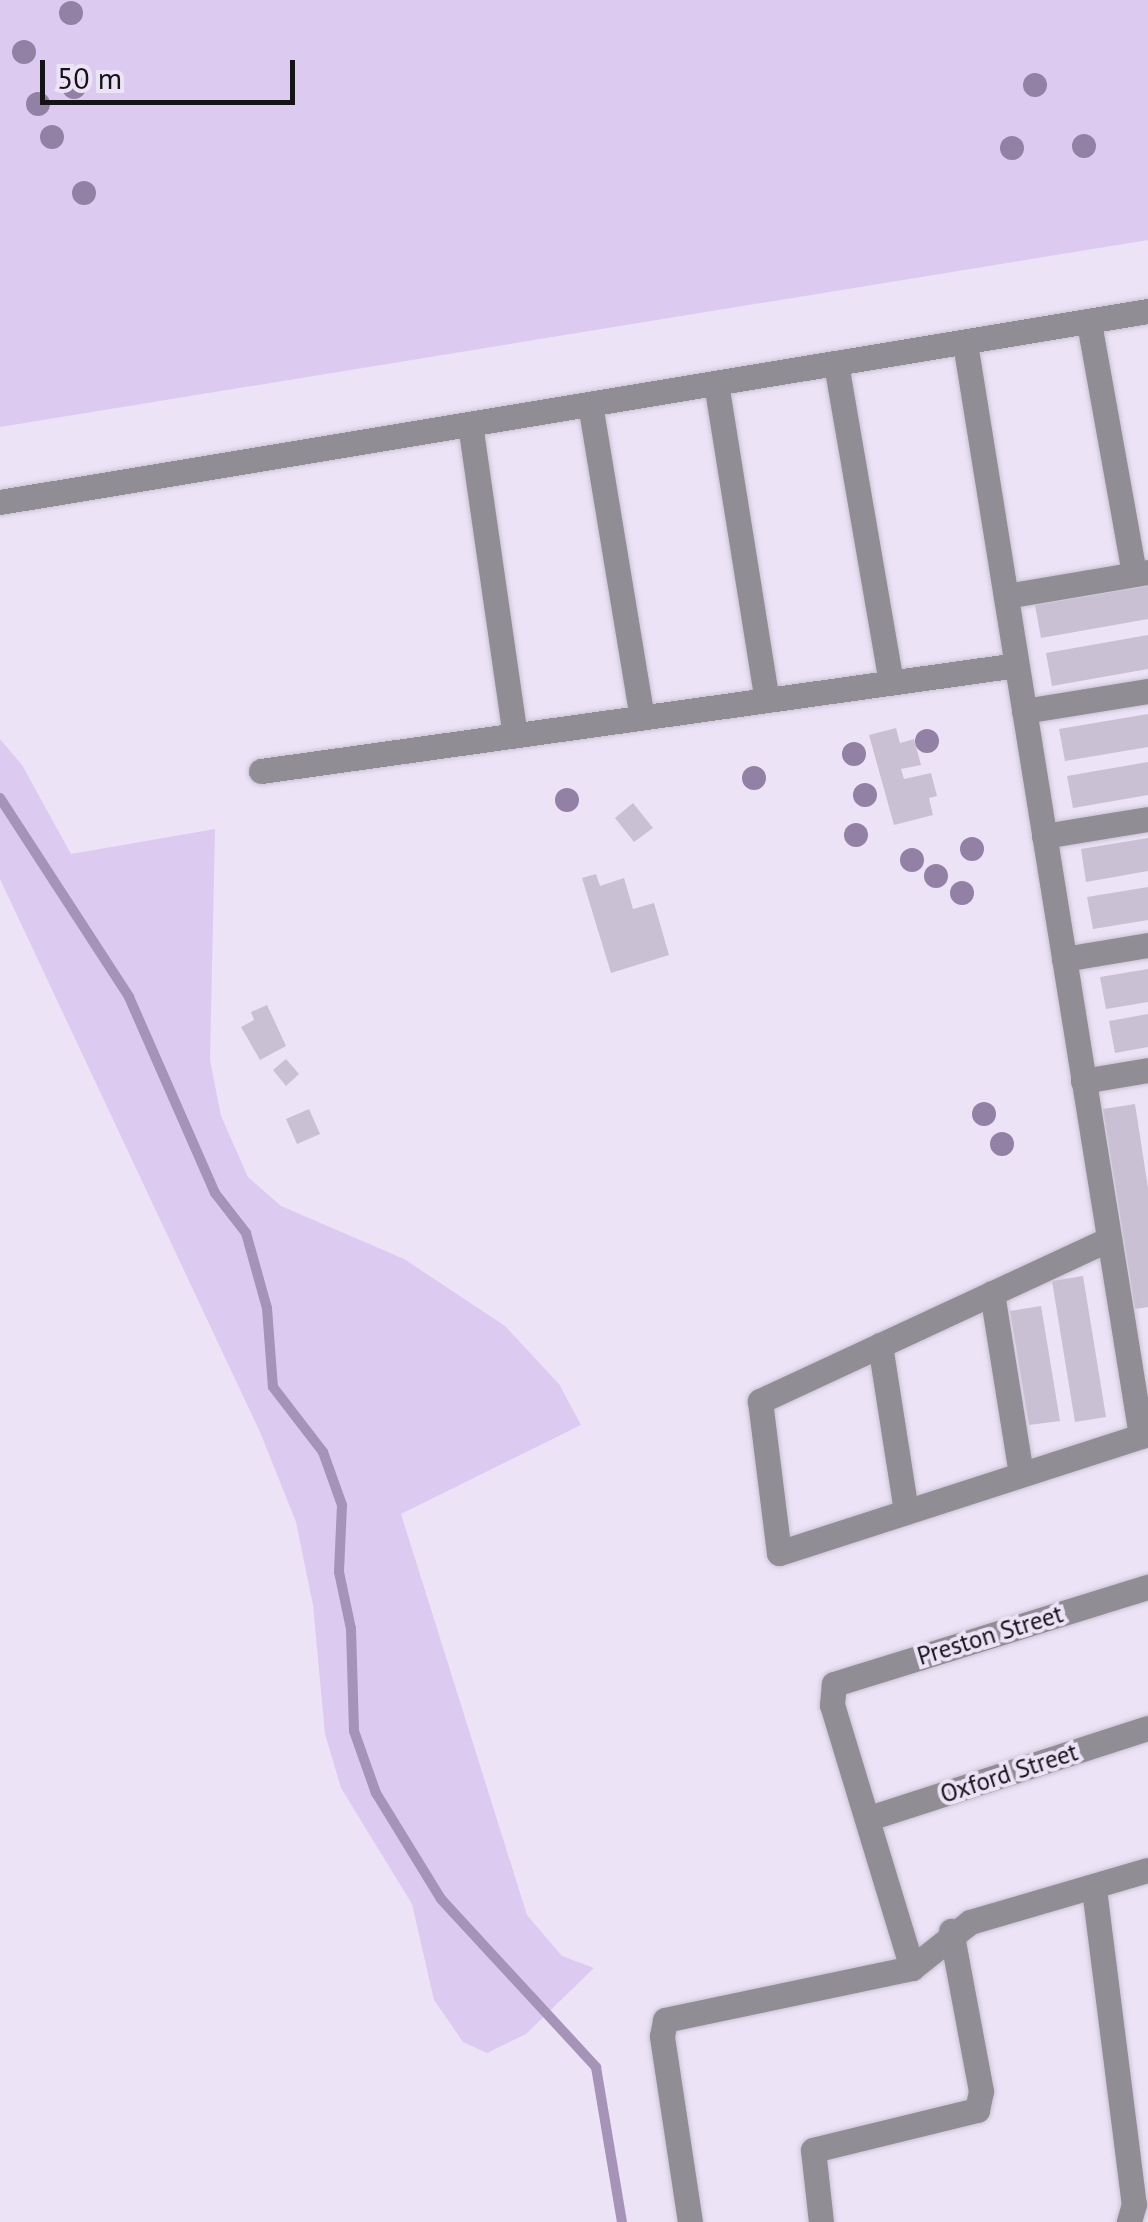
<!DOCTYPE html>
<html>
<head>
<meta charset="utf-8">
<style>
	body { margin:0 }
	#map { position:relative; width:1148px; height:2222px; overflow:hidden; background:#ece3f7; font-family:"PT Sans",sans-serif }
	div>[style] { position:absolute }
	[style*='--x'] { left:calc(var(--x)*1px); top:calc(var(--y)*1px); width:calc(var(--w)*1px); rotate:calc(var(--a)*1deg) }
	.green>* { inset:0; background:#ddcaf1 }
	.stream>* { height:10px; margin:-5px; padding:0 5px; transform-origin:5px; border-radius:5px; background:#a593b8 }
	.building>* { inset:0; background:#c9c0d3 }
	.roads { filter:drop-shadow(0 0 2px #cac2d3) drop-shadow(0 0 2px #cac2d3) }
	.minor>* { height:25px; margin:-12.5px; padding:0 12.5px; transform-origin:12.5px; border-radius:12.5px; background:#908d95 }
	.trees>* { width:24px; height:24px; margin:-12px; border-radius:50%; background:#9381a5 }
	span { translate:-50% -50%; white-space:nowrap; text-align:center; line-height:1.15; -webkit-text-stroke:8px #ece3f7; paint-order:stroke }
	.street-label { font-size:25px; color:#151218 }
	.scale { position:absolute; left:40px; top:60px; width:255px; height:45px; box-sizing:border-box; border:5px solid #151218; border-top:0; padding-left:12px; font-size:30px; line-height:35px; white-space:nowrap; color:#151218; -webkit-text-stroke:8px #ece3f7; paint-order:stroke }
</style>
</head>
<body>
<div id="map">
	<div class="green">
		<i style="clip-path:polygon(0 0,1148px 0,1148px 240px,0 427px)"></i>
		<i style="clip-path:polygon(0 739px,22px 765px,71px 854px,215px 829px,210px 1060px,221px 1116px,248px 1177px,281px 1206px,404px 1259px,505px 1326px,559px 1384px,581px 1425px,401px 1514px,527px 1915px,562px 1956px,594px 1968px,526px 2034px,487px 2053px,463px 2042px,434px 2000px,412px 1904px,341px 1788px,325px 1734px,313px 1605px,296px 1522px,260px 1432px,0 879px)"></i>
	</div>
	<div class="stream">
		<i style="--x:0;--y:798;--w:237;--a:57"></i>
		<i style="--x:129;--y:997;--w:214;--a:66.3"></i>
		<i style="--x:215;--y:1193;--w:51;--a:52.2"></i>
		<i style="--x:246;--y:1233;--w:78;--a:74.4"></i>
		<i style="--x:267;--y:1308;--w:79;--a:85.7"></i>
		<i style="--x:273;--y:1387;--w:82;--a:52.4"></i>
		<i style="--x:323;--y:1452;--w:56;--a:70.3"></i>
		<i style="--x:342;--y:1505;--w:67;--a:92.6"></i>
		<i style="--x:339;--y:1572;--w:58;--a:78.1"></i>
		<i style="--x:351;--y:1629;--w:102;--a:88.3"></i>
		<i style="--x:354;--y:1731;--w:66;--a:70.5"></i>
		<i style="--x:376;--y:1793;--w:124;--a:58.5"></i>
		<i style="--x:441;--y:1899;--w:229;--a:47.3"></i>
		<i style="--x:596;--y:2067;--w:157;--a:80.5"></i>
	</div>
	<div class="building">
		<i style="clip-path:polygon(1148px 586px,1148px 619px,1041px 638px,1035px 605px)"></i>
		<i style="clip-path:polygon(1148px 635px,1148px 669px,1052px 686px,1046px 653px)"></i>
		<i style="clip-path:polygon(1148px 714px,1148px 747px,1065px 761px,1059px 729px)"></i>
		<i style="clip-path:polygon(896px 728px,900px 743px,914px 739px,921px 765px,901px 769px,904px 779px,931px 773px,937px 796px,929px 798px,933px 815px,894px 825px,869px 735px)"></i>
		<i style="clip-path:polygon(1148px 762px,1148px 795px,1073px 808px,1067px 776px)"></i>
		<i style="clip-path:polygon(633px 803px,653px 828px,634px 842px,615px 818px)"></i>
		<i style="clip-path:polygon(1148px 838px,1148px 871px,1086px 882px,1081px 849px)"></i>
		<i style="clip-path:polygon(596px 874px,600px 886px,624px 878px,633px 909px,654px 903px,669px 955px,611px 973px,582px 878px)"></i>
		<i style="clip-path:polygon(1148px 887px,1148px 920px,1093px 929px,1087px 897px)"></i>
		<i style="clip-path:polygon(1148px 969px,1148px 1002px,1106px 1009px,1100px 977px)"></i>
		<i style="clip-path:polygon(267px 1005px,286px 1046px,260px 1060px,241px 1027px,254px 1020px,251px 1012px)"></i>
		<i style="clip-path:polygon(1148px 1014px,1148px 1047px,1115px 1053px,1109px 1021px)"></i>
		<i style="clip-path:polygon(286px 1059px,299px 1074px,286px 1086px,273px 1070px)"></i>
		<i style="clip-path:polygon(1135px 1104px,1148px 1188px,1148px 1307px,1135px 1309px,1103px 1109px)"></i>
		<i style="clip-path:polygon(309px 1109px,320px 1134px,297px 1144px,286px 1119px)"></i>
		<i style="clip-path:polygon(1083px 1276px,1106px 1417px,1075px 1422px,1052px 1281px)"></i>
		<i style="clip-path:polygon(1041px 1306px,1060px 1421px,1029px 1425px,1010px 1311px)"></i>
	</div>
	<div class="roads">
		<div class="minor">
			<i style="--x:1089;--y:323;--w:255;--a:79.8"></i>
			<i style="--x:965;--y:343;--w:1107;--a:80.85"></i>
			<i style="--x:836;--y:364;--w:323;--a:80.2"></i>
			<i style="--x:716;--y:383;--w:321;--a:80.9"></i>
			<i style="--x:590;--y:404;--w:317;--a:80.6"></i>
			<i style="--x:470;--y:424;--w:314;--a:81.8"></i>
			<i style="--x:0;--y:502;--w:1164;--a:-9.45"></i>
			<i style="--x:1006;--y:596;--w:144;--a:-9.6"></i>
			<i style="--x:1024;--y:711;--w:126;--a:-9.2"></i>
			<i style="--x:261;--y:771;--w:763;--a:-7.98"></i>
			<i style="--x:1044;--y:836;--w:105;--a:-9.3"></i>
			<i style="--x:1064;--y:959;--w:85;--a:-9.5"></i>
			<i style="--x:1083;--y:1081;--w:66;--a:-9.6"></i>
			<i style="--x:1109;--y:1239;--w:385;--a:155.1"></i>
			<i style="--x:760;--y:1401;--w:153;--a:82.9"></i>
			<i style="--x:779;--y:1553;--w:388;--a:-17.9"></i>
			<i style="--x:992;--y:1293;--w:183;--a:80.9"></i>
			<i style="--x:880;--y:1345;--w:168;--a:81.1"></i>
			<i style="--x:869;--y:1818;--w:293;--a:-17.9"></i>
			<i style="--x:1094;--y:1889;--w:318;--a:82.8"></i>
			<i style="--x:1134;--y:2204;--w:19;--a:106"></i>
			<i style="--x:912;--y:1968;--w:275;--a:-106.9"></i>
			<i style="--x:832;--y:1705;--w:21;--a:-85"></i>
			<i style="--x:834;--y:1684;--w:329;--a:-17.2"></i>
			<i style="--x:690;--y:2222;--w:188;--a:-98.6"></i>
			<i style="--x:662;--y:2036;--w:16;--a:-79"></i>
			<i style="--x:665;--y:2020;--w:252;--a:-11.9"></i>
			<i style="--x:912;--y:1968;--w:74;--a:-38.4"></i>
			<i style="--x:970;--y:1922;--w:185;--a:-16.3"></i>
			<i style="--x:821;--y:2222;--w:72;--a:-96.3"></i>
			<i style="--x:813;--y:2150;--w:169;--a:-13.7"></i>
			<i style="--x:977;--y:2110;--w:19;--a:-78"></i>
			<i style="--x:981;--y:2091;--w:163;--a:-100.6"></i>
		</div>
	</div>
	<div class="trees">
		<i style="left:71px;top:13px"></i>
		<i style="left:24px;top:52px"></i>
		<i style="left:1035px;top:85px"></i>
		<i style="left:74px;top:87px"></i>
		<i style="left:38px;top:104px"></i>
		<i style="left:52px;top:137px"></i>
		<i style="left:1084px;top:146px"></i>
		<i style="left:1012px;top:148px"></i>
		<i style="left:84px;top:193px"></i>
		<i style="left:927px;top:741px"></i>
		<i style="left:854px;top:754px"></i>
		<i style="left:754px;top:778px"></i>
		<i style="left:865px;top:795px"></i>
		<i style="left:567px;top:800px"></i>
		<i style="left:856px;top:835px"></i>
		<i style="left:972px;top:849px"></i>
		<i style="left:912px;top:860px"></i>
		<i style="left:936px;top:876px"></i>
		<i style="left:962px;top:893px"></i>
		<i style="left:984px;top:1114px"></i>
		<i style="left:1002px;top:1144px"></i>
	</div>
	<div class="street-label">
		<span style="left:990px;top:1635px;rotate:-17deg">Preston Street</span>
		<span style="left:1009px;top:1773px;rotate:-18deg">Oxford Street</span>
	</div>
	<div class="scale">50 m</div>
</div>
</body>
</html>
